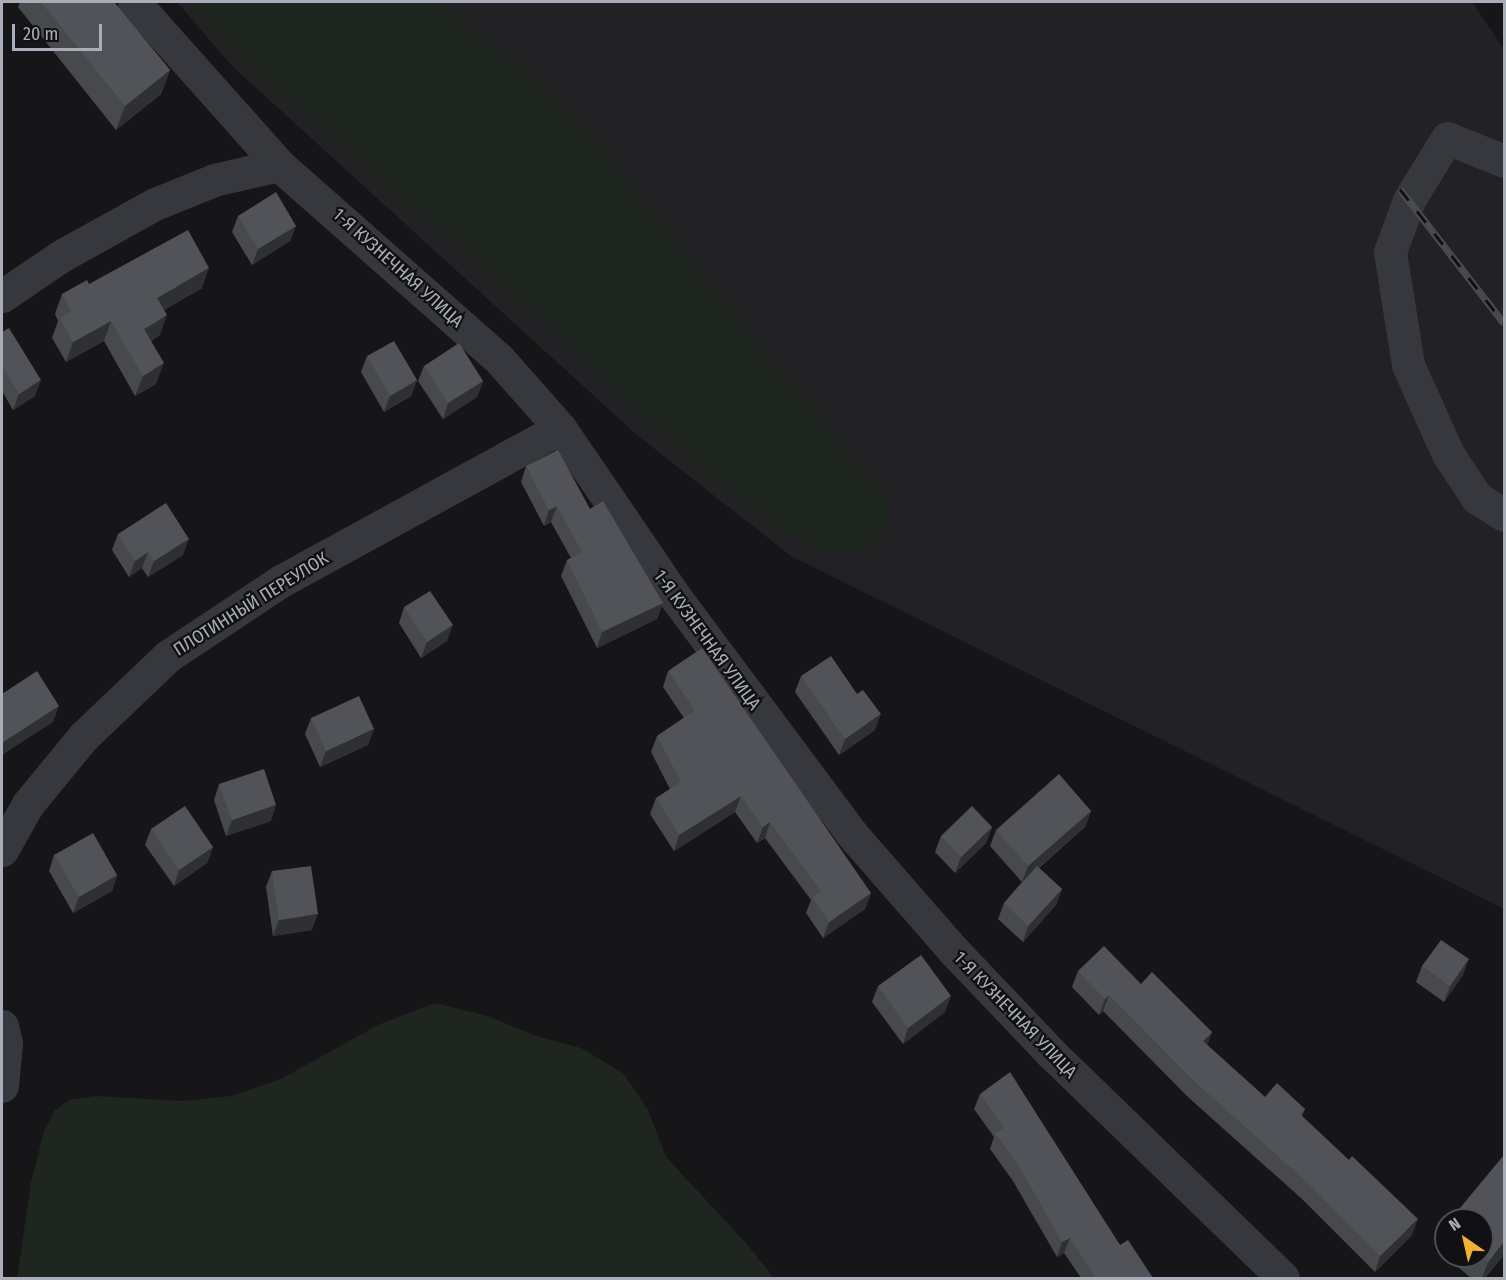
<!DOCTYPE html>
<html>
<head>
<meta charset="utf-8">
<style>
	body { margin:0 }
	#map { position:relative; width:1506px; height:1280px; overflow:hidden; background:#161618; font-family:"Fira Sans Condensed",sans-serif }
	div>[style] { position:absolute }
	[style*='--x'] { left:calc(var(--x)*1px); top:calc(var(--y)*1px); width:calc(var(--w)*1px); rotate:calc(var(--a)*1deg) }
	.built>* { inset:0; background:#222225 }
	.green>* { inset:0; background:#1e261f }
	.minor>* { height:33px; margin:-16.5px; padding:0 16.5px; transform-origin:16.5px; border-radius:16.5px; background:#37383d }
	.rail>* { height:7px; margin-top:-3.5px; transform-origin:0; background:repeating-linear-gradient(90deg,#111113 0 14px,#4a4c52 0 28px); box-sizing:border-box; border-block:2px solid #4a4c52 }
	.wall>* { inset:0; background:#47494d }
	.shaded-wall>* { inset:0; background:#2f3033 }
	.building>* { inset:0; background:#525359 }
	span { translate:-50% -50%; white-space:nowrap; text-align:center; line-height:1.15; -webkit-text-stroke:4.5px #111113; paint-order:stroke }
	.street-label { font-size:18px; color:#a8adb8 }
	.frame { position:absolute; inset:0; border:3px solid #a8adb8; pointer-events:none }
	.north { position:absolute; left:1434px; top:1208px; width:60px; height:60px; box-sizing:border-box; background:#111113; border:2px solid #4d4f55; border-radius:50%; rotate:326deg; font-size:16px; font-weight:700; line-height:24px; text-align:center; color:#a8adb8 }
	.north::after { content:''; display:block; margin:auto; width:21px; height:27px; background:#f2b134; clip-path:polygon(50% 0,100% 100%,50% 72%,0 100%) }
	.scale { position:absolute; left:12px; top:24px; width:90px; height:27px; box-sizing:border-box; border:3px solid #a8adb8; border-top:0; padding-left:8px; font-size:18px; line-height:21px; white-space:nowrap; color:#a8adb8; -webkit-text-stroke:4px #111113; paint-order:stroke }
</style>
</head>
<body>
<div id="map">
	<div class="built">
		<i style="clip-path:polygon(177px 2px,1472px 2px,1504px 49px,1504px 909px,791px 556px,638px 436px,232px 66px)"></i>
	</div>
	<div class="green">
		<i style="clip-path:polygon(192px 2px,441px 2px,569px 110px,606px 152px,746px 330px,880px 488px,888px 511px,882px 533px,863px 549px,837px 555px,813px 549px,751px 508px,635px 411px,563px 338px,246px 62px)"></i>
		<i style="clip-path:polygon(435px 1003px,488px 1016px,536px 1036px,581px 1048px,623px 1073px,648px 1110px,666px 1157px,745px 1242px,774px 1278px,17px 1278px,31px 1182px,44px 1132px,54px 1111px,69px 1100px,96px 1096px,182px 1101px,231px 1096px,281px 1079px,378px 1025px)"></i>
	</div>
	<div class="minor">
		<i style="--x:134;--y:2;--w:218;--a:48.3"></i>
		<i style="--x:279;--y:165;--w:293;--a:41.4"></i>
		<i style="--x:499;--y:359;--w:92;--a:48.5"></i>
		<i style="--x:560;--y:428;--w:206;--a:55.7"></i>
		<i style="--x:676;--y:598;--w:293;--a:53.3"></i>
		<i style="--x:851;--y:833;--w:155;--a:48.9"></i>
		<i style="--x:953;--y:950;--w:142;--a:46.4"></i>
		<i style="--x:1051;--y:1053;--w:323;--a:44.1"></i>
		<i style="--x:1504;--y:161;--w:61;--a:-158"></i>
		<i style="--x:1447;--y:138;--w:73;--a:121.5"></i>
		<i style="--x:1409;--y:200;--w:55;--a:110.1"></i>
		<i style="--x:1390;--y:252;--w:114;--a:80.9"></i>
		<i style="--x:1408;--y:365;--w:98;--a:65.8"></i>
		<i style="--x:1448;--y:454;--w:53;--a:56.6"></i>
		<i style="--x:1477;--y:498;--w:32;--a:32"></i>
		<i style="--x:2;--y:296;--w:71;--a:-34.1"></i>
		<i style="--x:61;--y:256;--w:107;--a:-29"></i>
		<i style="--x:155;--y:204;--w:64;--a:-22.1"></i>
		<i style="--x:214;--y:180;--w:67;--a:-13"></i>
		<i style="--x:2;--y:850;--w:53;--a:-60.5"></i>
		<i style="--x:28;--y:804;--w:87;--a:-50.6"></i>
		<i style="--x:83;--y:737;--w:117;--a:-43.6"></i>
		<i style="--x:168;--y:656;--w:136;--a:-33.6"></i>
		<i style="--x:281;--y:581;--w:318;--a:-28.7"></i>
		<i style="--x:2;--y:1026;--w:17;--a:77"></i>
		<i style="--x:6;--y:1043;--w:43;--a:95.3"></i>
	</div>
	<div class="rail">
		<i style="--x:1400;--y:189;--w:170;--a:52.2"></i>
	</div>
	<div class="wall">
		<i style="clip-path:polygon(20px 2px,114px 2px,170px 70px,161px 94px,116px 130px,18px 7px)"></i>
		<i style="clip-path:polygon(238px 216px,296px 226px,290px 241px,252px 265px,232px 232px)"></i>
		<i style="clip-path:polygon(89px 284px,202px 288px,164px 310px,160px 335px,151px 341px,156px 384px,135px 396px,104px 341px,66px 362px,52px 338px,58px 321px,55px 314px,62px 294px)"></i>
		<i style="clip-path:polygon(2px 332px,35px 396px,13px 410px,2px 391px)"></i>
		<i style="clip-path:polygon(367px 356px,417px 380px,411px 396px,384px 412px,361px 372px)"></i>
		<i style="clip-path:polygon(424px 366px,483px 381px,477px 397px,443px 419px,418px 381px)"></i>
		<i style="clip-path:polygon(526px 466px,590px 509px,663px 603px,657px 619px,597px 648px,561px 576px,567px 560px,571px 558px,551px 522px,544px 526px,521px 482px)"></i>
		<i style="clip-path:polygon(118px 534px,183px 555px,148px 577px,142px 568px,129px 577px,112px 550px)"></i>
		<i style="clip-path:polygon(404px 607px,447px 641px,421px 658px,399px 623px)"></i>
		<i style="clip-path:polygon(668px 671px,871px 893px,865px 909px,823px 938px,806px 913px,811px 900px,765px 838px,757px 843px,735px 812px,674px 851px,650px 814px,656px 798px,670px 789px,651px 752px,657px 736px,684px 718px,663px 687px)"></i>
		<i style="clip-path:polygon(801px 676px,875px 730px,839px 755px,795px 692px)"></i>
		<i style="clip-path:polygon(311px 718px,368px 745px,320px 767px,305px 734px)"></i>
		<i style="clip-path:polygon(219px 784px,271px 821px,226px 836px,214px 800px)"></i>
		<i style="clip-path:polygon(1091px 811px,1085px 827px,1039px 868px,1062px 889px,1056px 905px,1023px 942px,998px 919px,1004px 903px,1022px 882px,990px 846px,996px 830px)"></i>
		<i style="clip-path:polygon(992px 827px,986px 843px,955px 873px,935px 852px,941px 836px)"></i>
		<i style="clip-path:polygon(151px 829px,213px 847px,207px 863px,174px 886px,145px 845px)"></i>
		<i style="clip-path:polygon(54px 855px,117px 875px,112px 891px,73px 913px,49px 871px)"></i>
		<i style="clip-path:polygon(272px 871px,312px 930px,273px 936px,266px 887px)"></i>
		<i style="clip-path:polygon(1422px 966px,1463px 975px,1444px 1002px,1416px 982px)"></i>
		<i style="clip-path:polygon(1078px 971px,1141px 984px,1212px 1032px,1207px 1045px,1265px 1097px,1305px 1109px,1302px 1116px,1412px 1235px,1375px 1272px,1302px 1199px,1188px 1097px,1103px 1011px,1099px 1015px,1072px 987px)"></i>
		<i style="clip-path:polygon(878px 986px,945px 1012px,903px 1044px,872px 1002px)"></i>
		<i style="clip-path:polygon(980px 1094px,1120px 1245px,1153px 1278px,1081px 1278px,1064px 1253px,1057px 1257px,1013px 1181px,990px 1149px,994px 1137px,974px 1109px)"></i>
		<i style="clip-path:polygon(1446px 1225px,1446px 1256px,1504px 1255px,1485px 1278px,1471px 1278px,1437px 1249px)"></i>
	</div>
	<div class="shaded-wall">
		<i style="clip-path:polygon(170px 70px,161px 94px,116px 130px,125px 106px)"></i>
		<i style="clip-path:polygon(296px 226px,290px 241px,252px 265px,258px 249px)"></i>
		<i style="clip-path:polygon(209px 268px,202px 288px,150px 318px,157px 298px)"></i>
		<i style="clip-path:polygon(167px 315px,160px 335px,136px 349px,144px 329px)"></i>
		<i style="clip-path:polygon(111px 321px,104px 341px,66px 362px,73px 342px)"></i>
		<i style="clip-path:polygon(164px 363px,156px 384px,135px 396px,143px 376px)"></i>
		<i style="clip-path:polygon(41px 380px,35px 396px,13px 410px,19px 394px)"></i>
		<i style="clip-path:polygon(417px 380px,411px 396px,384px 412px,390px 396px)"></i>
		<i style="clip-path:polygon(483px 381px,477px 397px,443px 419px,448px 403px)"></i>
		<i style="clip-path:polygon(557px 506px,551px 522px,544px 526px,549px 510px)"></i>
		<i style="clip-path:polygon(189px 539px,183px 555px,148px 577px,154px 561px)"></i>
		<i style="clip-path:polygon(148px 552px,142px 568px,129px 577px,135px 561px)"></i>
		<i style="clip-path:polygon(663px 603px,657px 619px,597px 648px,602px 632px)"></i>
		<i style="clip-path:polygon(453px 625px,447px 641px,421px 658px,427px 642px)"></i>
		<i style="clip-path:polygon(59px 706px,53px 722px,2px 755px,2px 743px)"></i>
		<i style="clip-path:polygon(881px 714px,875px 730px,839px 755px,845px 739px)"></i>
		<i style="clip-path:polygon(374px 729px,368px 745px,320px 767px,326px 751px)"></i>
		<i style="clip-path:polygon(741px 796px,735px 812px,674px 851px,679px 835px)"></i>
		<i style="clip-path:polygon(276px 805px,271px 821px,226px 836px,232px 820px)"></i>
		<i style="clip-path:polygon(1091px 811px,1085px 827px,1022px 882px,1028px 866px)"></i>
		<i style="clip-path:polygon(770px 822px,765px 838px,757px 843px,763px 827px)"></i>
		<i style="clip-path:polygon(992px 827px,986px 843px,955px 873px,961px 857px)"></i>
		<i style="clip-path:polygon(213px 847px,207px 863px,174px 886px,179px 870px)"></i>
		<i style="clip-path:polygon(117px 875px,112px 891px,73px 913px,79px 897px)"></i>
		<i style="clip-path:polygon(1062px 889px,1056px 905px,1023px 942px,1028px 926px)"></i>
		<i style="clip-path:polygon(871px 893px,865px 909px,823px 938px,829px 922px)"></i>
		<i style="clip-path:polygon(318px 914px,312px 930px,273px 936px,279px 920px)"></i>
		<i style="clip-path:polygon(1469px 959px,1463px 975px,1444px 1002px,1450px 986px)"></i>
		<i style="clip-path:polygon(1109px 995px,1103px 1011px,1099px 1015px,1105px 999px)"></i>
		<i style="clip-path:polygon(951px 996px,945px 1012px,903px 1044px,908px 1028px)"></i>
		<i style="clip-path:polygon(1212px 1032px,1206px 1048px,1203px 1041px)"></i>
		<i style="clip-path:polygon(1418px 1219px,1412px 1235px,1375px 1272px,1380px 1256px)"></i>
		<i style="clip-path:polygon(1070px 1238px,1064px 1253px,1057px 1257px,1062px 1242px)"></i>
		<i style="clip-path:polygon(1504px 1242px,1504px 1255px,1485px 1278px,1482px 1278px,1488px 1262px)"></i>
	</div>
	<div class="building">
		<i style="clip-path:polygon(41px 2px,114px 2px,170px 70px,125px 106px)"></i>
		<i style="clip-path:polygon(276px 192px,296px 226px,258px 249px,238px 216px)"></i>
		<i style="clip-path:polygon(188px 230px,209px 268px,157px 298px,167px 315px,144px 329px,164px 363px,143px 376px,111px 321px,73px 342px,60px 318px,71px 311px,62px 294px,87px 280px,89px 284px)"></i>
		<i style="clip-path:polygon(9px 328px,41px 380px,19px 394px,2px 366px,2px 332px)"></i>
		<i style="clip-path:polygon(394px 341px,417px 380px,390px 396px,367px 356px)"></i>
		<i style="clip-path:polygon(459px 343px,483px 381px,448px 403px,424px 366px)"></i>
		<i style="clip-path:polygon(558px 450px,590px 509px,603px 501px,663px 603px,602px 632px,567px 560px,582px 552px,557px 506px,549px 510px,526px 466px)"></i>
		<i style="clip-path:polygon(166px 503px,189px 539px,154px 561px,148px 552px,135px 561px,118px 534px)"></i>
		<i style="clip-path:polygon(430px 591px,453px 625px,427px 642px,404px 607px)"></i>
		<i style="clip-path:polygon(702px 648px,871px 893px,829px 922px,812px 897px,821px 891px,770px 822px,763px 827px,741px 796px,679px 835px,656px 798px,681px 782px,657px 736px,695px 710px,668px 671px)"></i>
		<i style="clip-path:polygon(831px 656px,857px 694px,863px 690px,881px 714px,845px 739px,801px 676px)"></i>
		<i style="clip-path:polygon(37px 671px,59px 706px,2px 743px,2px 694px)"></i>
		<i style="clip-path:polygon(359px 696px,374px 729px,326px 751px,311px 718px)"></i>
		<i style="clip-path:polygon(264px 769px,276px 805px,232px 820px,219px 784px)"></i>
		<i style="clip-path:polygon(1059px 774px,1091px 811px,1028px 866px,996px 830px)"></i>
		<i style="clip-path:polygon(185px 806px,213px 847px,179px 870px,151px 829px)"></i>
		<i style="clip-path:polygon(972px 806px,992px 827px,961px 857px,941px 836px)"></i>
		<i style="clip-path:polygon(93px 833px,117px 875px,79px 897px,54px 855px)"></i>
		<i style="clip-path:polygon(311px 866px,318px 914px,279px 920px,272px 871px)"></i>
		<i style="clip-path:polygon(1037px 866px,1062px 889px,1028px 926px,1004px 903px)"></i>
		<i style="clip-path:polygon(1441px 940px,1469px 959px,1450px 986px,1422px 966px)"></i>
		<i style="clip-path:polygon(1104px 946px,1141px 984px,1152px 972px,1212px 1032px,1203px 1041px,1265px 1097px,1277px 1083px,1305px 1109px,1300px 1114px,1349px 1160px,1352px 1156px,1418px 1219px,1380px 1256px,1308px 1183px,1194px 1081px,1109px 995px,1105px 999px,1078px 971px)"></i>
		<i style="clip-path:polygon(921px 955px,951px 996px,908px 1028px,878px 986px)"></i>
		<i style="clip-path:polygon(1010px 1072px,1120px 1245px,1128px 1240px,1153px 1278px,1096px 1278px,1070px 1238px,1062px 1242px,1019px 1166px,995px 1133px,1004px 1128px,980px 1094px)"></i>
		<i style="clip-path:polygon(1504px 1155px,1504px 1242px,1488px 1262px,1481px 1256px,1482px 1256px,1482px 1220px,1450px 1220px)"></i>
	</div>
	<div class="street-label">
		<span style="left:398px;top:268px;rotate:42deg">1-Я КУЗНЕЧНАЯ УЛИЦА</span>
		<span style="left:251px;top:604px;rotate:-32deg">ПЛОТИННЫЙ ПЕРЕУЛОК</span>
		<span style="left:707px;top:640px;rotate:54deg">1-Я КУЗНЕЧНАЯ УЛИЦА</span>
		<span style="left:1015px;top:1015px;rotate:46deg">1-Я КУЗНЕЧНАЯ УЛИЦА</span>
	</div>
	<div class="frame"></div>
	<div class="north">N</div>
	<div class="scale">20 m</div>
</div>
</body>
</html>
